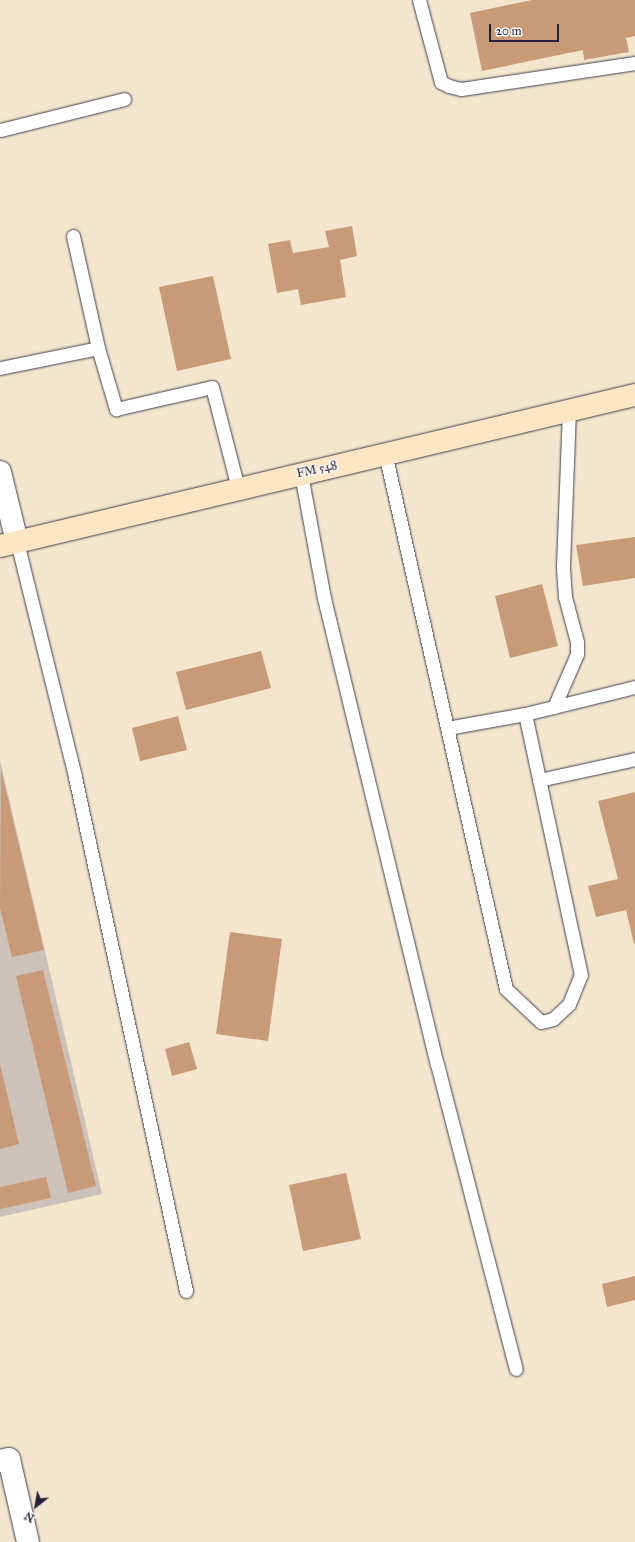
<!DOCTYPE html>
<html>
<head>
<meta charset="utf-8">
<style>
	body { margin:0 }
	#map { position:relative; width:635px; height:1542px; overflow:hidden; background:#f3e6cd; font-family:"IM FELL Great Primer",serif }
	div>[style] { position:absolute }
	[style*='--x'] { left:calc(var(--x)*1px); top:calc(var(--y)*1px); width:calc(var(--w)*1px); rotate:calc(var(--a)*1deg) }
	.industrial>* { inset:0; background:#ccc2b9 }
	.building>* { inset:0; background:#c89a78 }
	.roads { filter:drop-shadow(0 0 1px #413f51) drop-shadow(0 0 1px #413f51) }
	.lane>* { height:13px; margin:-6.5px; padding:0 6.5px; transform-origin:6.5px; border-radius:6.5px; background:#fff }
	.street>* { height:22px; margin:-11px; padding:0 11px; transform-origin:11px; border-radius:11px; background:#fff }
	.secondary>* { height:22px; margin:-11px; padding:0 11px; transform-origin:11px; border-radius:11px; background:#fce6c4 }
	span { translate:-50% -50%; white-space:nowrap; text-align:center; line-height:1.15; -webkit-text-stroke:3px #fdfcf7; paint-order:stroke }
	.street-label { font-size:12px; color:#22223b }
	.north { position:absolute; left:16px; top:1486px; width:40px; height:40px; -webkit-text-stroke:3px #fdfcf7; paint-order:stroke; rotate:211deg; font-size:11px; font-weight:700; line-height:16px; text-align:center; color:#22223b }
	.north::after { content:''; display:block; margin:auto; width:14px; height:18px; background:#22223b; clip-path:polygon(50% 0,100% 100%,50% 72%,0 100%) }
	.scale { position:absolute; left:489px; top:24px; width:70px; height:18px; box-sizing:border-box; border:2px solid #22223b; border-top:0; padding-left:5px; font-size:12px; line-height:14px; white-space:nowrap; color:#22223b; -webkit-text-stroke:3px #fdfcf7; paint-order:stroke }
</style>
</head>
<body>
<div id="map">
	<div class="industrial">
		<i style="clip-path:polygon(0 760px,102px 1194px,0 1217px)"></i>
	</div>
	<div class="building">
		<i style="clip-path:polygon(532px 0,635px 0,635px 36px,626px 38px,629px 52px,584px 60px,583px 50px,482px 71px,470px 13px)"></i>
		<i style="clip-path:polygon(352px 226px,357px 256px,340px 260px,346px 297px,301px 305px,298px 289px,277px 293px,268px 244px,290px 240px,293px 253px,329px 247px,325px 231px)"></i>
		<i style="clip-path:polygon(213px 276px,231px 359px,177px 371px,159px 287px)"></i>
		<i style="clip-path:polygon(635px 537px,635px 578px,583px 586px,576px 545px)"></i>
		<i style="clip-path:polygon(542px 584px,558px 646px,510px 658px,495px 596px)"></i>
		<i style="clip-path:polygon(261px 651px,271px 688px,186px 710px,176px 672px)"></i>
		<i style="clip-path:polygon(178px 716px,187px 750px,140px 761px,132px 728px)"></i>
		<i style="clip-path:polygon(1px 770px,44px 950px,12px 957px,0 908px)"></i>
		<i style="clip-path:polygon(635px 792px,635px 943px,634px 944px,626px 910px,596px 917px,588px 886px,618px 879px,598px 801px)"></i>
		<i style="clip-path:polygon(230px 932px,282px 939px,268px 1041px,216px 1034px)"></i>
		<i style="clip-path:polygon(43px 970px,96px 1186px,68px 1193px,16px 976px)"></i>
		<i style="clip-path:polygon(189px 1042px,197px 1069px,172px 1076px,165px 1049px)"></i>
		<i style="clip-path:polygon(0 1064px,19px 1144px,0 1149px)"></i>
		<i style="clip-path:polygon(346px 1173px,361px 1239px,303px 1251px,289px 1185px)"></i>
		<i style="clip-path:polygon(46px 1177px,51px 1198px,0 1209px,0 1187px)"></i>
		<i style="clip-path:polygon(635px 1276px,635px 1300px,607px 1307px,602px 1284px)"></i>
	</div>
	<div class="roads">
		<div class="lane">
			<i style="--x:419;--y:0;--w:85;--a:75"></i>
			<i style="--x:441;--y:82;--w:9;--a:27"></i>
			<i style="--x:449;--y:86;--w:12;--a:14"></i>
			<i style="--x:461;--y:89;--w:176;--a:-8.5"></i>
			<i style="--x:0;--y:130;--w:128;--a:-14"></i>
			<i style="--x:73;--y:236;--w:115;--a:77.4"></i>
			<i style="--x:0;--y:368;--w:100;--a:-11.5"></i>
			<i style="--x:98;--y:348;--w:64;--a:73.6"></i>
			<i style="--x:116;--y:409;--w:98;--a:-12.9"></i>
			<i style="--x:212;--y:387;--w:104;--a:75.6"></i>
			<i style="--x:385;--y:453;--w:549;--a:77.28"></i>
			<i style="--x:506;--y:989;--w:48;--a:43.3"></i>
			<i style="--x:541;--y:1022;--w:12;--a:-14"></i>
			<i style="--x:553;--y:1019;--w:22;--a:-43"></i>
			<i style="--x:569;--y:1004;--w:31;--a:-68"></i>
			<i style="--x:581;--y:975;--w:267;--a:-102.1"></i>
			<i style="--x:525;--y:714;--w:79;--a:169.8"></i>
			<i style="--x:301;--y:474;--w:126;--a:79.5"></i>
			<i style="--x:324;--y:598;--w:480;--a:76.4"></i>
			<i style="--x:437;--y:1064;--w:315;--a:75.5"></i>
			<i style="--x:17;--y:542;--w:242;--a:76.1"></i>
			<i style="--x:75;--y:777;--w:526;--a:77.81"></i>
			<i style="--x:554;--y:707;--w:58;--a:-66.5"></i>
			<i style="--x:577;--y:654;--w:12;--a:-90"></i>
			<i style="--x:577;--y:642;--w:47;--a:-104.9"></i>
			<i style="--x:565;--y:597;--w:31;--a:-94"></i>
			<i style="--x:563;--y:566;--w:156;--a:-87.8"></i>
			<i style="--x:525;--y:714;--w:113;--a:-13.8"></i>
			<i style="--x:539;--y:780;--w:98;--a:-12.3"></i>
		</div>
		<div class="street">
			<i style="--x:0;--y:472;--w:72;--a:76.3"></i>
			<i style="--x:0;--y:1461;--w:9;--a:-13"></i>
			<i style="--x:9;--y:1459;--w:85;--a:77.1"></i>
		</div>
		<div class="secondary">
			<i style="--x:0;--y:546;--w:653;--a:-13.38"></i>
		</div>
	</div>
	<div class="street-label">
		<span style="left:317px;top:470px;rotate:-13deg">FM 548</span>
	</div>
	<div class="north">N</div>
	<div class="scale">20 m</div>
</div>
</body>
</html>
